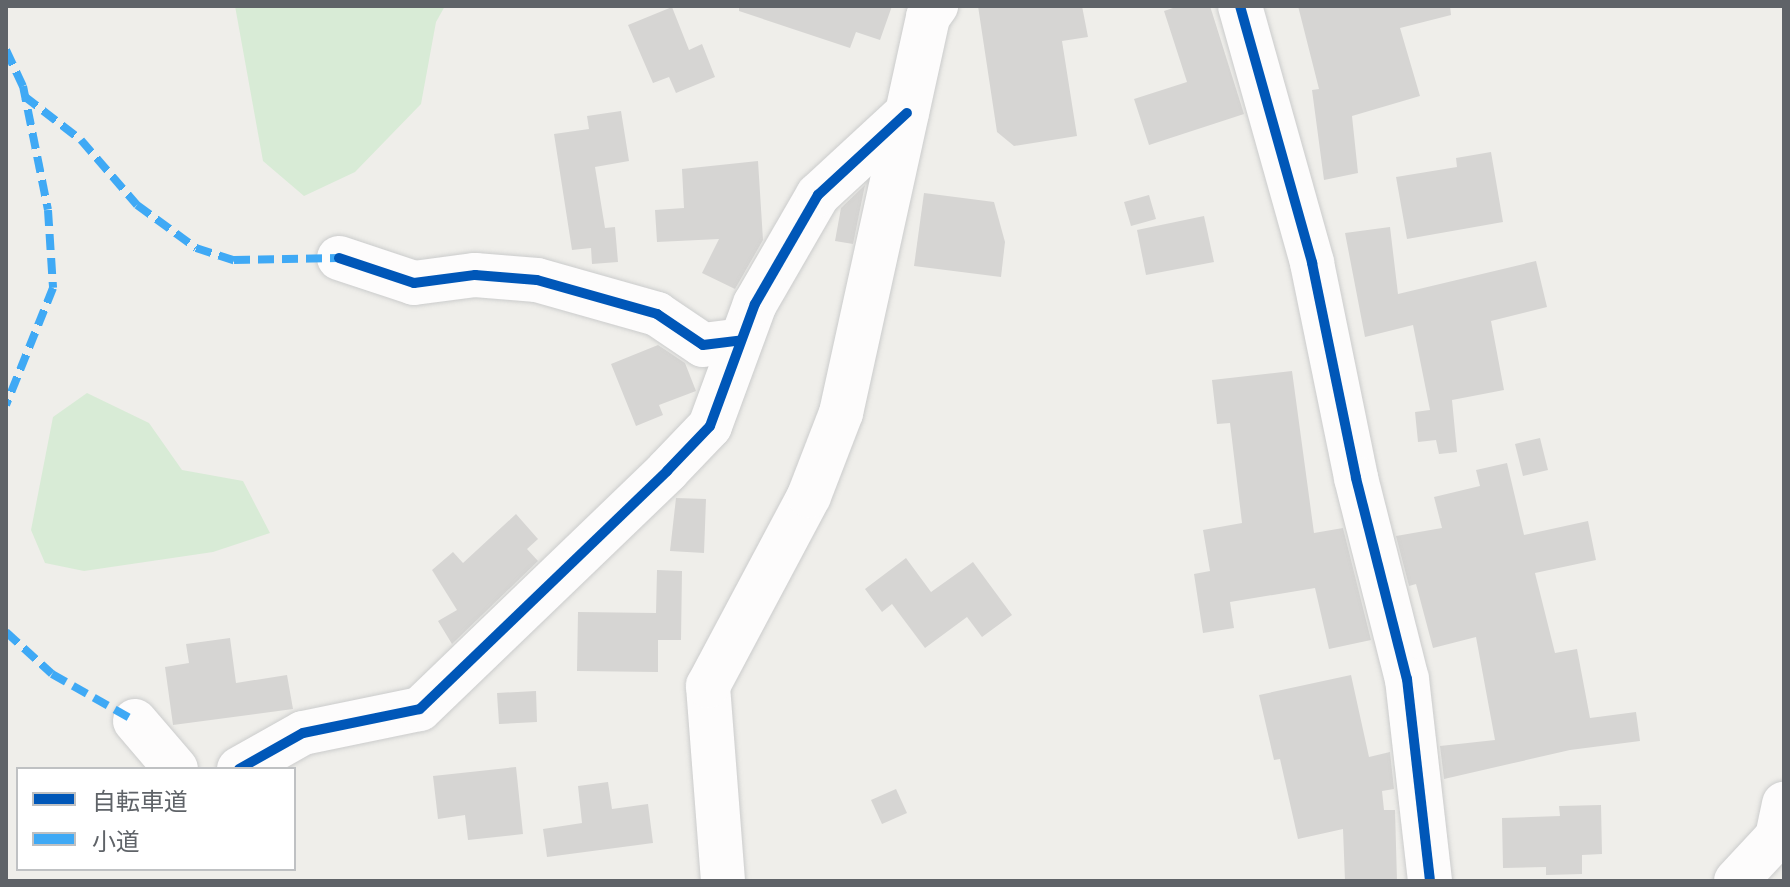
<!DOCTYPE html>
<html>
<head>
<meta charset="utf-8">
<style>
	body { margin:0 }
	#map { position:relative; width:1790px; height:887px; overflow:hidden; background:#efeeea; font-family:Inter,"Noto Sans JP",sans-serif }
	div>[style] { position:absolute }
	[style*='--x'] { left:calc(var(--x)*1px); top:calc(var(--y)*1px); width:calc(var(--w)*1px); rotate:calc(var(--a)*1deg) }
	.green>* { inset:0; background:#d8ebd6 }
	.building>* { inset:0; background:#d6d5d3 }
	.roads { filter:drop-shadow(0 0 2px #cbcccc) drop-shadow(0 0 2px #cbcccc) }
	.minor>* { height:44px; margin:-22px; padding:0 22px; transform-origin:22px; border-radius:22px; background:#fdfcfc }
	.quiet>* { height:8px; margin-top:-4px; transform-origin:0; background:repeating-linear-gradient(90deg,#3fa9f5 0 16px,transparent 0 24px) }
	.cycleway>* { height:10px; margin:-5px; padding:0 5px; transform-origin:5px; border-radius:5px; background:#0057b8 }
	span { translate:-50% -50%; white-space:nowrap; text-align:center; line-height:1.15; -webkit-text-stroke:8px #fff; paint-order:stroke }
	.frame { position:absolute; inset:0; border:8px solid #5f6368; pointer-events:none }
	.legend { position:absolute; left:16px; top:767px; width:280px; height:104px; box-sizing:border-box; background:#fff; border:2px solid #bfc1c3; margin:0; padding:10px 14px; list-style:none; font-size:24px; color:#5f6368 }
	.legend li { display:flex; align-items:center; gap:16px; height:40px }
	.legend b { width:40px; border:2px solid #bfc1c3 }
</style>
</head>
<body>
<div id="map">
	<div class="green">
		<i style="clip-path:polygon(235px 6px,445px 6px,436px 22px,421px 104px,355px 172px,304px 196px,263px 161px)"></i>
		<i style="clip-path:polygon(87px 393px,149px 423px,182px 470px,243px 481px,270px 533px,213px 552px,84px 571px,45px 563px,31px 530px,53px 417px)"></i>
	</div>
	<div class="building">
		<i style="clip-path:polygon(739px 6px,892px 6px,880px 40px,856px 32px,850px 48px,739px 11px)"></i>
		<i style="clip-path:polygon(978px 6px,1082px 6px,1088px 37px,1062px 41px,1077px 136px,1014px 146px,997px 132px)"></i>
		<i style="clip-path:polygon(1179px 6px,1210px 6px,1244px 114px,1149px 145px,1134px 99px,1187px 82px,1164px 11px)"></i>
		<i style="clip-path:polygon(1298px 6px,1450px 6px,1451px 15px,1400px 28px,1420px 96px,1352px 116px,1358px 173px,1324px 180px,1312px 90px,1319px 89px)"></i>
		<i style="clip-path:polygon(672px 7px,689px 50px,702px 44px,715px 77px,676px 93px,669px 77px,653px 83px,628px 25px)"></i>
		<i style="clip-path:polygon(621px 111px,629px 161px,595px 167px,605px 228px,615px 227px,618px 262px,592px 264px,591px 248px,572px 250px,554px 134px,589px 129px,587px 116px)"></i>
		<i style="clip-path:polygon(1491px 152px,1503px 222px,1407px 239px,1396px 177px,1457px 167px,1456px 158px)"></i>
		<i style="clip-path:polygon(758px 161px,763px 240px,735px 289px,702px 273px,719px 239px,657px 242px,655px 210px,684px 208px,682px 169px)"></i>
		<i style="clip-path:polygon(865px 185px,853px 244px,835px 241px,841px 208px)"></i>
		<i style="clip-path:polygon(924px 193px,994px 202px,1005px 242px,1001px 277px,914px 266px)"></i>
		<i style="clip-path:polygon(1149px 195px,1156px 219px,1131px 226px,1124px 202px)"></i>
		<i style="clip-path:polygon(1204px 216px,1214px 262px,1146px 275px,1137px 230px)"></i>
		<i style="clip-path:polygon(1390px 227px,1398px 294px,1536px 261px,1547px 307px,1491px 321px,1504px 390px,1452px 400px,1457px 452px,1439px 454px,1436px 440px,1418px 442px,1415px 412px,1430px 410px,1413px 325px,1365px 337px,1345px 233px)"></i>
		<i style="clip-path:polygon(658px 345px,685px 363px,696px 391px,659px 405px,663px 415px,636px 426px,611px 364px)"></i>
		<i style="clip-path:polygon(1292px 371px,1314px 533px,1343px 528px,1371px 640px,1329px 649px,1315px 588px,1230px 602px,1234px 628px,1203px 633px,1194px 574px,1210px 571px,1203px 530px,1242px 523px,1230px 423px,1217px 424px,1212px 380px)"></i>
		<i style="clip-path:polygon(1540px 438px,1548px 470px,1523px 476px,1515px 444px)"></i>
		<i style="clip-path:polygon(1507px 463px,1524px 535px,1588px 521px,1596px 560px,1535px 573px,1555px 653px,1577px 649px,1590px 718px,1636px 712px,1640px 741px,1570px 750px,1444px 779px,1440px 746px,1495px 740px,1476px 637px,1433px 648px,1416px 584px,1409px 586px,1396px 536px,1442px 528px,1434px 497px,1480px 486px,1476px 470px)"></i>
		<i style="clip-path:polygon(676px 498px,706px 499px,704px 553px,670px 551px)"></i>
		<i style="clip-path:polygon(516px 514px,538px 539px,527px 549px,538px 561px,452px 644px,438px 621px,457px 610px,432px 570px,453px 552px,463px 563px)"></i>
		<i style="clip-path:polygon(906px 558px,931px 592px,973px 562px,1012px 615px,982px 637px,967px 617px,925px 648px,892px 604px,882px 612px,865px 589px)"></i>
		<i style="clip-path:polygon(657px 570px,682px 571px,681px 640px,658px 640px,658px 672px,577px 671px,578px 612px,656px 613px)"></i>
		<i style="clip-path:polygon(230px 638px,236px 683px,287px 675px,293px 709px,173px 725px,165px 667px,189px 663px,186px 644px)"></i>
		<i style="clip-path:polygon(1351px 675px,1369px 757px,1390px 752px,1394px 789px,1382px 791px,1384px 810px,1395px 810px,1397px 881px,1345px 881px,1343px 829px,1298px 839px,1280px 759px,1274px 760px,1259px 695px)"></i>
		<i style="clip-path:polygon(536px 691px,537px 722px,499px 724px,497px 693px)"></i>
		<i style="clip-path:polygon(516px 767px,523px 834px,468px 840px,465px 815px,438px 819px,433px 776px)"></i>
		<i style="clip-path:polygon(608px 782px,612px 809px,648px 804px,653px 843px,547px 857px,543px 829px,582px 823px,578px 786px)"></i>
		<i style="clip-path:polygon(896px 789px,907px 813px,882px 824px,871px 800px)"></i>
		<i style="clip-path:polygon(1601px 805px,1602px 854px,1582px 855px,1582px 874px,1546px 875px,1546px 867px,1503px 868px,1502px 818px,1560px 816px,1559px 806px)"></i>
	</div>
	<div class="roads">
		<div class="minor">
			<i style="--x:1240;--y:6;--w:267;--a:74.3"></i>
			<i style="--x:1312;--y:263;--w:219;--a:78.4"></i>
			<i style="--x:1356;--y:478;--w:207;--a:75.8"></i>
			<i style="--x:1407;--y:679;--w:203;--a:83.5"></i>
			<i style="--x:339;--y:258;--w:79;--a:18.4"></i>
			<i style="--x:414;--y:283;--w:62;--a:-7.5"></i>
			<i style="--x:475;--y:275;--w:62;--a:4.6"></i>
			<i style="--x:537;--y:280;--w:125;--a:15.8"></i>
			<i style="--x:657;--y:314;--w:55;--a:34"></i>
			<i style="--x:703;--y:345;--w:38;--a:-7"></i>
			<i style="--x:135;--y:721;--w:63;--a:49.5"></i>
			<i style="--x:239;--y:769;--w:73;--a:-29.4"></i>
			<i style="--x:303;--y:733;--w:119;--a:-11.6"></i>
			<i style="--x:420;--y:709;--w:343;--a:-43.9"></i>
			<i style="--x:667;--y:471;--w:62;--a:-46.3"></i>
			<i style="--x:710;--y:426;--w:130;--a:-69.8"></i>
			<i style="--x:755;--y:304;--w:126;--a:-60"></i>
			<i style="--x:818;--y:195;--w:121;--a:-42.7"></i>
			<i style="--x:723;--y:881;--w:196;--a:-94.4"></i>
			<i style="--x:708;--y:686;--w:215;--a:-62"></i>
			<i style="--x:809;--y:496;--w:89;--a:-68.9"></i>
			<i style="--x:841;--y:413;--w:405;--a:-77.6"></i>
			<i style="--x:928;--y:17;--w:14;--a:-54"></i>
			<i style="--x:1736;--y:881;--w:60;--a:-47"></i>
			<i style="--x:1777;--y:837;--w:34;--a:-78"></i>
		</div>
	</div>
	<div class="quiet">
		<i style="--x:6;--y:50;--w:40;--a:65"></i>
		<i style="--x:23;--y:86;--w:126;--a:78.6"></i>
		<i style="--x:48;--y:210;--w:78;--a:86.3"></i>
		<i style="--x:53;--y:288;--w:126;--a:111.9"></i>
		<i style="--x:24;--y:96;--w:72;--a:37.7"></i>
		<i style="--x:81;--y:140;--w:86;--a:49.3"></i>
		<i style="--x:137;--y:205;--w:73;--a:36.1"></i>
		<i style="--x:196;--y:248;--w:40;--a:18"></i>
		<i style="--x:234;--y:260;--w:105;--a:-1.1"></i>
		<i style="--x:6;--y:632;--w:62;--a:42.4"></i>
		<i style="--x:52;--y:674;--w:95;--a:29.5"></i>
	</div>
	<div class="cycleway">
		<i style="--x:1240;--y:6;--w:267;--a:74.3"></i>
		<i style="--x:1312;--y:263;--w:219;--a:78.4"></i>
		<i style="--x:1356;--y:478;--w:207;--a:75.8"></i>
		<i style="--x:1407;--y:679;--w:203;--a:83.5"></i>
		<i style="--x:339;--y:258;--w:79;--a:18.4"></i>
		<i style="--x:414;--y:283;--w:62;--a:-7.5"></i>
		<i style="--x:475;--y:275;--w:62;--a:4.6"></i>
		<i style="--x:537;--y:280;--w:125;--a:15.8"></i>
		<i style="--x:657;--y:314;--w:55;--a:34"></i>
		<i style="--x:703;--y:345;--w:38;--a:-7"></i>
		<i style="--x:239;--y:769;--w:73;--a:-29.4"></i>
		<i style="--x:303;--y:733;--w:119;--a:-11.6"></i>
		<i style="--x:420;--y:709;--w:343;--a:-43.9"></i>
		<i style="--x:667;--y:471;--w:62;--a:-46.3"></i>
		<i style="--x:710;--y:426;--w:130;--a:-69.8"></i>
		<i style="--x:755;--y:304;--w:126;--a:-60"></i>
		<i style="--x:818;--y:195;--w:121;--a:-42.7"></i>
	</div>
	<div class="frame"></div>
	<ul class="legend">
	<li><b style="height:10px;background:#0057b8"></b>自転車道</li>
	<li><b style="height:10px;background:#3fa9f5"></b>小道</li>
	</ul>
</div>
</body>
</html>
